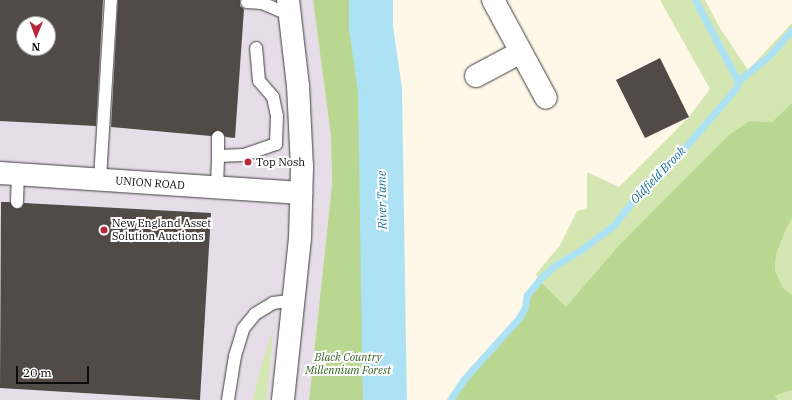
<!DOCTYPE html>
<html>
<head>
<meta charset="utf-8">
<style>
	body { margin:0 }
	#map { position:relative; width:792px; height:400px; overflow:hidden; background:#fff7e7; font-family:"IBM Plex Serif",serif }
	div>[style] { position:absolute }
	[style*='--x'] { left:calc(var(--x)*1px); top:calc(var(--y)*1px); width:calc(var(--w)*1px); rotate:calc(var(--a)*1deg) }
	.industrial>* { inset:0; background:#e7dde9 }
	.green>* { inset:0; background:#d4e7b3 }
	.forest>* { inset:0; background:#bad792 }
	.stream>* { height:7px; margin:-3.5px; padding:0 3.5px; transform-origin:3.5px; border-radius:3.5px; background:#ade2f5 }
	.river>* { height:44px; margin:-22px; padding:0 22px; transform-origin:22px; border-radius:22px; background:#ade2f5 }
	.building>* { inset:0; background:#524a47 }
	.roads { filter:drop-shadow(0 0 1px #3d3d3d) drop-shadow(0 0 1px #3d3d3d) }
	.lane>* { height:12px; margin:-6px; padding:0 6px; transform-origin:6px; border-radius:6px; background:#fff }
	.street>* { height:22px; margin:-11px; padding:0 11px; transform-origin:11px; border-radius:11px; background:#fff }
	.dots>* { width:11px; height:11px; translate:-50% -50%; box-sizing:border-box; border:2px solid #fff; border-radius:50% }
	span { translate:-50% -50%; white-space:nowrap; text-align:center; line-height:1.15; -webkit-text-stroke:4px #fff; paint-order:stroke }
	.poi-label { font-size:11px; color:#0a0a0a }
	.left { translate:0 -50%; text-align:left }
	.street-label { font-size:11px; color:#0a0a0a }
	.park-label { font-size:11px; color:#325f1d; font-style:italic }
	.water-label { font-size:12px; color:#176f98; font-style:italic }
	.north { position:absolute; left:16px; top:16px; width:40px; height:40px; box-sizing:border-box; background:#fff; border:1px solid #9d9d9d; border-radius:50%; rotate:181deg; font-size:11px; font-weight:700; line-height:16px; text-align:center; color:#0a0a0a }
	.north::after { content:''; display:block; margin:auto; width:14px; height:18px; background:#b6263d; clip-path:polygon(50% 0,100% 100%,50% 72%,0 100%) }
	.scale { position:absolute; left:16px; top:366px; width:73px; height:18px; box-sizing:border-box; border:2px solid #0a0a0a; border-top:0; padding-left:5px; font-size:12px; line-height:14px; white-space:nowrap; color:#0a0a0a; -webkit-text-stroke:3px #fff; paint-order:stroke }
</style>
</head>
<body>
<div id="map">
	<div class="industrial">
		<i style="clip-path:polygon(evenodd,0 0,313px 0,331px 137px,332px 184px,309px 400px,0 400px,0 0,24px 24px,48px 24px,48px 48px,24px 48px,24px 24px)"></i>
	</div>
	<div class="green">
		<i style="clip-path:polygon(660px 0,705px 0,720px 28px,748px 70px,792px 23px,792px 103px,772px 122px,749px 121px,733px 132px,619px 245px,566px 308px,539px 280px,536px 274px,560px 245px,577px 211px,587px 208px,587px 172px,619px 187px,689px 117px,710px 89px)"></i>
		<i style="clip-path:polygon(792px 219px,792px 295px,783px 288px,775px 270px,776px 255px,786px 229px)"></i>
		<i style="clip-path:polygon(273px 330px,267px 400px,253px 400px,261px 366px)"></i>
		<i style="clip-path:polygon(792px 390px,792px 400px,778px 400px,775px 396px)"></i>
	</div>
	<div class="forest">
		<i style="clip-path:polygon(313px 0,371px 0,371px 27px,380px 90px,385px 400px,309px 400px,332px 184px,331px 137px)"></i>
		<i style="clip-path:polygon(792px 103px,792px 219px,786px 229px,776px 255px,775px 270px,783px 288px,792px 295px,792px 390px,775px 396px,778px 400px,450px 400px,464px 379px,519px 318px,525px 307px,527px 295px,539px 280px,566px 307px,619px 245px,730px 134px,749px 121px,772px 122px)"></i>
	</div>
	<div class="stream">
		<i style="--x:738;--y:81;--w:41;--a:-39.1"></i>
		<i style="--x:770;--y:55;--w:33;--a:-49"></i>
		<i style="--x:450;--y:400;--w:25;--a:-56"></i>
		<i style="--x:464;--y:379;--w:82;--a:-48"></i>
		<i style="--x:519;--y:318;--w:13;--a:-61"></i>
		<i style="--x:525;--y:307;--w:12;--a:-81"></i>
		<i style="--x:527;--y:295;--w:19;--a:-51"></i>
		<i style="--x:539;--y:280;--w:21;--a:-43"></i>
		<i style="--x:554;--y:266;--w:33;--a:-31"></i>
		<i style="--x:582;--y:249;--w:40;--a:-37"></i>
		<i style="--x:614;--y:225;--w:44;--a:-52.4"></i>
		<i style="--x:641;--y:190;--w:25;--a:-37"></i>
		<i style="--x:661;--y:175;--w:115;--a:-49.2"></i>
		<i style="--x:736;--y:88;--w:7;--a:-74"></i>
		<i style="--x:738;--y:81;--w:92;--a:-118"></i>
	</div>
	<div class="river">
		<i style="--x:371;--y:0;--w:27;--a:90"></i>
		<i style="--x:371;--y:27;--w:64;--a:81.9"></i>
		<i style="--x:380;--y:90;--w:310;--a:89.1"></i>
	</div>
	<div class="building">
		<i style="clip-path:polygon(evenodd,0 0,103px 0,96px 126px,0 121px,0 0,24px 24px,48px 24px,48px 48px,24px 48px,24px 24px)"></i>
		<i style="clip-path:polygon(118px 0,240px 0,240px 6px,244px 9px,235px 138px,226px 137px,218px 130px,211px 136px,111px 127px)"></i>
		<i style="clip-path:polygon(660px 58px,689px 117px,645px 138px,616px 80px)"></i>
		<i style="clip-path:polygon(1px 202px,10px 202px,16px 209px,21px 208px,24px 203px,211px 213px,200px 400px,0 388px)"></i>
	</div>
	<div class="roads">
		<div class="lane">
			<i style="--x:262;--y:0;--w:3;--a:90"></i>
			<i style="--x:262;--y:3;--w:30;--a:23"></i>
			<i style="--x:247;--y:2;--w:15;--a:4"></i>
			<i style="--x:218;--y:156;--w:19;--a:-90"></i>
			<i style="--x:100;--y:179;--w:179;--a:-86.5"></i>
			<i style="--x:217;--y:187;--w:31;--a:-88"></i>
			<i style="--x:218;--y:156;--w:26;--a:-2"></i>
			<i style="--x:244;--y:155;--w:34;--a:-19"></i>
			<i style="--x:276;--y:144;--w:28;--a:-88"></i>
			<i style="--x:277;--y:116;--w:19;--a:-102"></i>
			<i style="--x:273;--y:97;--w:21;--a:-131"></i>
			<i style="--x:259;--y:81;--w:33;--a:-95"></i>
			<i style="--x:17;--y:202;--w:28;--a:-88"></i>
			<i style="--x:228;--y:400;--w:45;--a:-81"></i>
			<i style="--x:235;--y:356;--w:28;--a:-73"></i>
			<i style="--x:243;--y:329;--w:19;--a:-51"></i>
			<i style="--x:255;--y:314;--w:21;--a:-31"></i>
			<i style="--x:273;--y:303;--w:21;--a:-8"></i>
		</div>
		<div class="street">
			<i style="--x:493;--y:0;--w:111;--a:61.6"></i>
			<i style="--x:476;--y:76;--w:51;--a:-28.1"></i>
			<i style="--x:0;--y:173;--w:302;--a:3.8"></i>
			<i style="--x:283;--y:400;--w:162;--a:-84"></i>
			<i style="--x:300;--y:239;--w:72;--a:-88.4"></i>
			<i style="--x:302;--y:167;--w:81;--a:-92.8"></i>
			<i style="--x:298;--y:86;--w:87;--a:-96.6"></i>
		</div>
	</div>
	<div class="dots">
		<i style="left:248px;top:162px;background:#b6263d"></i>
		<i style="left:104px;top:230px;background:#b6263d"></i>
	</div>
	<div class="poi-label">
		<span class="left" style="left:256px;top:162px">Top Nosh</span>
		<span class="left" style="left:112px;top:230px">New England Asset<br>Solution Auctions</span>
	</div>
	<div class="street-label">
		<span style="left:150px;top:183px;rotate:4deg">UNION ROAD</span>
	</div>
	<div class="park-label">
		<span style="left:348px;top:364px">Black Country<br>Millennium Forest</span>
	</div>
	<div class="water-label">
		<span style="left:658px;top:175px;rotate:-46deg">Oldfield Brook</span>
		<span style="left:382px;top:200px;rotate:-91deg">River Tame</span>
	</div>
	<div class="north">N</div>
	<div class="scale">20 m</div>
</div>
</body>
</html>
